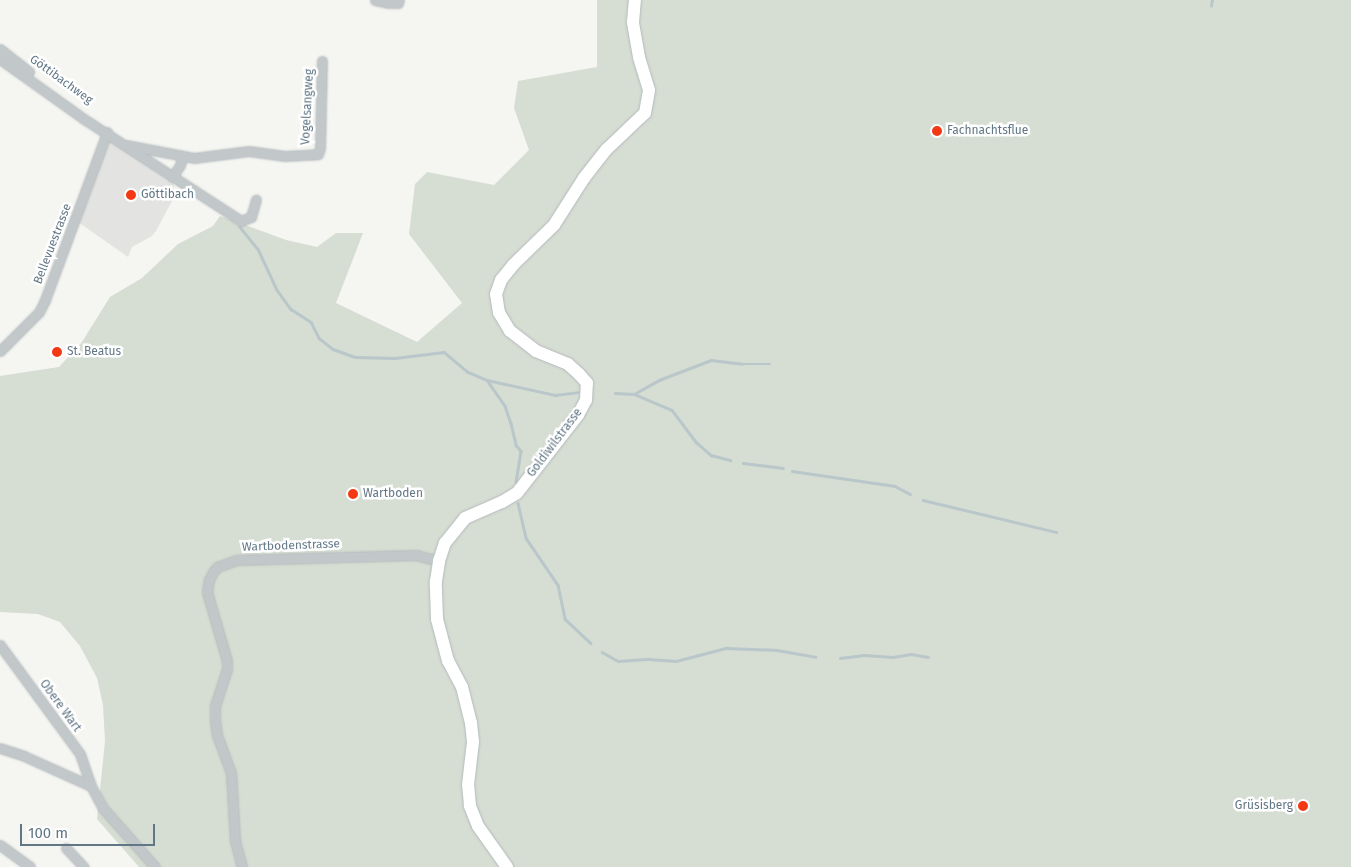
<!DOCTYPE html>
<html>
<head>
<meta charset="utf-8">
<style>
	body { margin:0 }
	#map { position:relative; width:1351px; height:867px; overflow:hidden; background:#f5f5f1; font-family:"Fira Sans",sans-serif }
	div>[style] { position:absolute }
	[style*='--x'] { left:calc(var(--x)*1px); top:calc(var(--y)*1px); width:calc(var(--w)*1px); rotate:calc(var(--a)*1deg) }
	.built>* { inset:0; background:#e3e4e2 }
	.green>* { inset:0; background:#d6ddd2 }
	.stream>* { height:2.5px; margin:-1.25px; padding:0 1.25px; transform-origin:1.25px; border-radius:1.25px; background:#b9c7cb }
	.roads { filter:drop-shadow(0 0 1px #b4babe) drop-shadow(0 0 1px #b4babe) }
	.street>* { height:9px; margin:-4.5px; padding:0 4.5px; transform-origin:4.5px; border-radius:4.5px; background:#c2c7ca }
	.secondary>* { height:12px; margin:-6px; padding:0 6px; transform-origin:6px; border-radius:6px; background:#fff }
	.dots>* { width:14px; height:14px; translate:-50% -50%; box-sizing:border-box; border:2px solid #fff; border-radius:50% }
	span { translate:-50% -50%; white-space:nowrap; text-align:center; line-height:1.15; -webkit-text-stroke:5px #fff; paint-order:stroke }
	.street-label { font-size:12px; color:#617785 }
	.poi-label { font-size:12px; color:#617785 }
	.left { translate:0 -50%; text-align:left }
	.right { translate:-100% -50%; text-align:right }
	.scale { position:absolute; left:20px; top:824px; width:135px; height:22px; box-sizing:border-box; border:2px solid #617785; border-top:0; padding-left:6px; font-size:15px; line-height:18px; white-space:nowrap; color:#617785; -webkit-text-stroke:4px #fff; paint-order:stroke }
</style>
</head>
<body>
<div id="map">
	<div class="built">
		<i style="clip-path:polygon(110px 140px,174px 182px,173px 199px,156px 231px,152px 236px,132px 247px,128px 257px,78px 222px)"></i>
	</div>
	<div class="green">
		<i style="clip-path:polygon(597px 0,1351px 0,1351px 867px,139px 867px,97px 819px,105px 741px,103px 705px,97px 678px,80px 646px,60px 622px,38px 614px,0 612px,0 376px,59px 367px,82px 342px,110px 297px,142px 278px,178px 244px,213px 226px,220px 216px,286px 240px,317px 247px,336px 233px,363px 233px,336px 303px,417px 342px,462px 303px,409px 234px,415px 184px,427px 172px,494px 185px,529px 150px,514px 108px,518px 81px,597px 67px)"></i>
	</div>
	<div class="stream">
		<i style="--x:1211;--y:6;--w:6;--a:-81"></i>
		<i style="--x:240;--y:227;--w:28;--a:51"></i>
		<i style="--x:258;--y:249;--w:45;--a:65.1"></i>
		<i style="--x:277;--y:290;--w:24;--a:54"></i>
		<i style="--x:291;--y:309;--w:24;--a:33"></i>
		<i style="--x:311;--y:322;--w:18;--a:63"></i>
		<i style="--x:319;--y:338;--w:18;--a:38"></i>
		<i style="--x:333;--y:349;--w:23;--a:20"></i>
		<i style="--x:355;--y:357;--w:40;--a:1.4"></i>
		<i style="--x:395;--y:358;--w:49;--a:-7"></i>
		<i style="--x:444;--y:352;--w:31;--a:40"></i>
		<i style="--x:468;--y:372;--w:21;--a:23"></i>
		<i style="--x:487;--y:380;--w:32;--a:55"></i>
		<i style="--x:505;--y:406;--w:18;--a:71"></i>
		<i style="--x:511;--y:423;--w:23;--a:77"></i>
		<i style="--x:516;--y:445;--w:8;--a:50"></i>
		<i style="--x:521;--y:451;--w:31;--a:99"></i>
		<i style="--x:487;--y:380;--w:70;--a:12.4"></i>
		<i style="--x:555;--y:395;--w:23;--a:-7"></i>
		<i style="--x:615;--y:393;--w:19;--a:3"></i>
		<i style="--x:634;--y:394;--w:41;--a:22.8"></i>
		<i style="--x:672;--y:410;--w:40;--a:53"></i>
		<i style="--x:696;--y:442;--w:20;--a:41"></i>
		<i style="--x:711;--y:455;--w:20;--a:15"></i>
		<i style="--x:634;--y:394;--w:29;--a:-29"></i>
		<i style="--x:659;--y:380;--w:56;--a:-21"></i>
		<i style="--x:711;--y:360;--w:31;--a:7"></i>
		<i style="--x:742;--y:364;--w:28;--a:0"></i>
		<i style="--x:743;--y:463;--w:40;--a:7.1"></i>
		<i style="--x:792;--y:471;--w:104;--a:8.3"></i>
		<i style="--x:895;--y:486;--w:17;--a:28"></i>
		<i style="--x:923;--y:500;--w:137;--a:13.5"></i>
		<i style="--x:518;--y:503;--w:36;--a:77"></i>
		<i style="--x:526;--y:538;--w:57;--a:55.8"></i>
		<i style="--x:558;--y:585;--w:35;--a:78"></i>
		<i style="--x:565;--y:619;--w:35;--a:43"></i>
		<i style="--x:602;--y:652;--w:18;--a:29"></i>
		<i style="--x:618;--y:661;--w:31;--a:-4"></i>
		<i style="--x:649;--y:659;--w:27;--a:4"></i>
		<i style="--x:676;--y:661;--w:52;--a:-14.6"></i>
		<i style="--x:726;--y:648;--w:51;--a:2.2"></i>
		<i style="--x:777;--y:650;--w:39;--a:10"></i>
		<i style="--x:840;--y:658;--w:24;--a:-7"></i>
		<i style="--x:864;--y:655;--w:29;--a:4"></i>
		<i style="--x:893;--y:657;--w:18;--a:-9"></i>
		<i style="--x:911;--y:654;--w:17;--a:10"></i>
	</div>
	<div class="roads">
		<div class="street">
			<i style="--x:375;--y:0;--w:13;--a:13"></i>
			<i style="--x:388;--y:3;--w:10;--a:0"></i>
			<i style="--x:398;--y:3;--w:3;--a:-72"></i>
			<i style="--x:0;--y:49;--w:37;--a:38"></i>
			<i style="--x:0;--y:59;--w:103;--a:35.5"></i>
			<i style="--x:84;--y:119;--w:187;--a:33"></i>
			<i style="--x:241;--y:221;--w:11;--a:-22"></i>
			<i style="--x:251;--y:217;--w:18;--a:-74"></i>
			<i style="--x:126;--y:145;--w:69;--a:10.8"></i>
			<i style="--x:194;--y:158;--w:55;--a:-7.3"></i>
			<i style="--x:249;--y:151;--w:36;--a:8"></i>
			<i style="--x:285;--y:156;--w:33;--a:-3"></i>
			<i style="--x:318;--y:154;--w:6;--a:-72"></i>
			<i style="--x:320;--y:148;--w:87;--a:-88.7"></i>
			<i style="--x:172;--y:177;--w:14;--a:-56"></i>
			<i style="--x:180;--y:165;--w:9;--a:-72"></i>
			<i style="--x:0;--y:351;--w:55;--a:-45"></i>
			<i style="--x:39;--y:312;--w:13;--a:-63"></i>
			<i style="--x:45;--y:300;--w:179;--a:-69.7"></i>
			<i style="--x:0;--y:645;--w:135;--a:53.7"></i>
			<i style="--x:80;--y:754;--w:34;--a:71"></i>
			<i style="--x:91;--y:786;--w:24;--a:62"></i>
			<i style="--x:102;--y:807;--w:80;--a:48.5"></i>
			<i style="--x:0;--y:748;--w:25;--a:18"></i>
			<i style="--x:24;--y:756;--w:73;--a:24.1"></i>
			<i style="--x:0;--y:845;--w:37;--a:36"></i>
			<i style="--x:66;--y:848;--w:26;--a:47"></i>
			<i style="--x:242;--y:867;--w:28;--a:-105"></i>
			<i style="--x:235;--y:840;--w:67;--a:-93.4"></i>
			<i style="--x:231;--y:773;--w:40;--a:-110.2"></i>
			<i style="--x:217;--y:735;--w:15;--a:-98"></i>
			<i style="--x:215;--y:720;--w:14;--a:-90"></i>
			<i style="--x:215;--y:706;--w:38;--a:-72"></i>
			<i style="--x:227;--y:670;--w:9;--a:-90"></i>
			<i style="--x:227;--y:661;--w:72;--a:-106.2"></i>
			<i style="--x:207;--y:592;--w:12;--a:-81"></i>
			<i style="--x:209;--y:580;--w:9;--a:-63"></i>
			<i style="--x:213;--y:572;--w:6;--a:-51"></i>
			<i style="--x:217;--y:567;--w:20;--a:-20"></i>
			<i style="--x:236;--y:560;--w:180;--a:-1.6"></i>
			<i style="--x:416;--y:555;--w:24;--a:15"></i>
		</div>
		<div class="secondary">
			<i style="--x:507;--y:867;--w:50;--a:-125.3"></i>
			<i style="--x:478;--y:826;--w:22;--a:-112"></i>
			<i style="--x:470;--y:806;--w:21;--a:-95"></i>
			<i style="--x:468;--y:785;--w:43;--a:-83.4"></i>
			<i style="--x:473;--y:742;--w:19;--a:-96"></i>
			<i style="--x:471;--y:723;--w:37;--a:-104"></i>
			<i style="--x:462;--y:687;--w:30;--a:-118"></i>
			<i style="--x:448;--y:661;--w:43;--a:-104.7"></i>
			<i style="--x:437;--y:619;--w:38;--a:-92"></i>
			<i style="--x:436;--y:581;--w:20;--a:-81"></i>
			<i style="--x:439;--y:561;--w:19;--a:-72"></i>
			<i style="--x:445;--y:543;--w:32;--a:-51"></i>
			<i style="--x:465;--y:518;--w:40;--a:-23.4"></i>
			<i style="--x:502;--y:502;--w:17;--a:-31"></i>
			<i style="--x:517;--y:493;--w:99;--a:-52"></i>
			<i style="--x:578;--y:415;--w:17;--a:-62"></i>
			<i style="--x:586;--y:400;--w:17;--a:-87"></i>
			<i style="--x:587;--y:383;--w:12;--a:-132"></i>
			<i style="--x:579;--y:374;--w:15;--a:-138"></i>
			<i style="--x:568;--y:364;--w:35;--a:-158"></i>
			<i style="--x:536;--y:351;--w:33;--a:-142"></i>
			<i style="--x:510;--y:331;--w:21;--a:-121"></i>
			<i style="--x:499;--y:313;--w:19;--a:-99"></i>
			<i style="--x:496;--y:294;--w:15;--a:-70"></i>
			<i style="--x:501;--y:280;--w:19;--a:-51"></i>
			<i style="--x:513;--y:265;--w:57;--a:-44.3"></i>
			<i style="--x:554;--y:225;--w:56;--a:-57.4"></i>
			<i style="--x:584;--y:178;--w:37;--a:-52"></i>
			<i style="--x:607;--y:149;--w:52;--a:-43.5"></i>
			<i style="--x:645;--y:113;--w:23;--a:-80"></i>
			<i style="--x:649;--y:90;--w:34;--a:-107"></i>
			<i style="--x:639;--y:57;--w:36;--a:-100"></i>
			<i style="--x:633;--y:22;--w:22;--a:-85"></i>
		</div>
	</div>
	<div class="dots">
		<i style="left:937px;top:131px;background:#f33913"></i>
		<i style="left:131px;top:195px;background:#f33913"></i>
		<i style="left:57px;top:352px;background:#f33913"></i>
		<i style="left:353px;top:494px;background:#f33913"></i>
		<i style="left:1303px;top:806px;background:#f33913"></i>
	</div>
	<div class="street-label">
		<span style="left:61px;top:80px;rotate:36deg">Göttibachweg</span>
		<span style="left:308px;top:107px;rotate:-87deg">Vogelsangweg</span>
		<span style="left:53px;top:244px;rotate:-69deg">Bellevuestrasse</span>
		<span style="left:555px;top:443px;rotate:-53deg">Goldiwilstrasse</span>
		<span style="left:291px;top:546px;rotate:-2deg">Wartbodenstrasse</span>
		<span style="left:60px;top:706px;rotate:54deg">Obere Wart</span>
	</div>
	<div class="poi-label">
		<span class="left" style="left:947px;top:131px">Fachnachtsflue</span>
		<span class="left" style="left:141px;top:195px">Göttibach</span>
		<span class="left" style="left:67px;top:352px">St. Beatus</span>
		<span class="left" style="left:363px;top:494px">Wartboden</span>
		<span class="right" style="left:1293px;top:806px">Grüsisberg</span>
	</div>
	<div class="scale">100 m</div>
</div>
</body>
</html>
